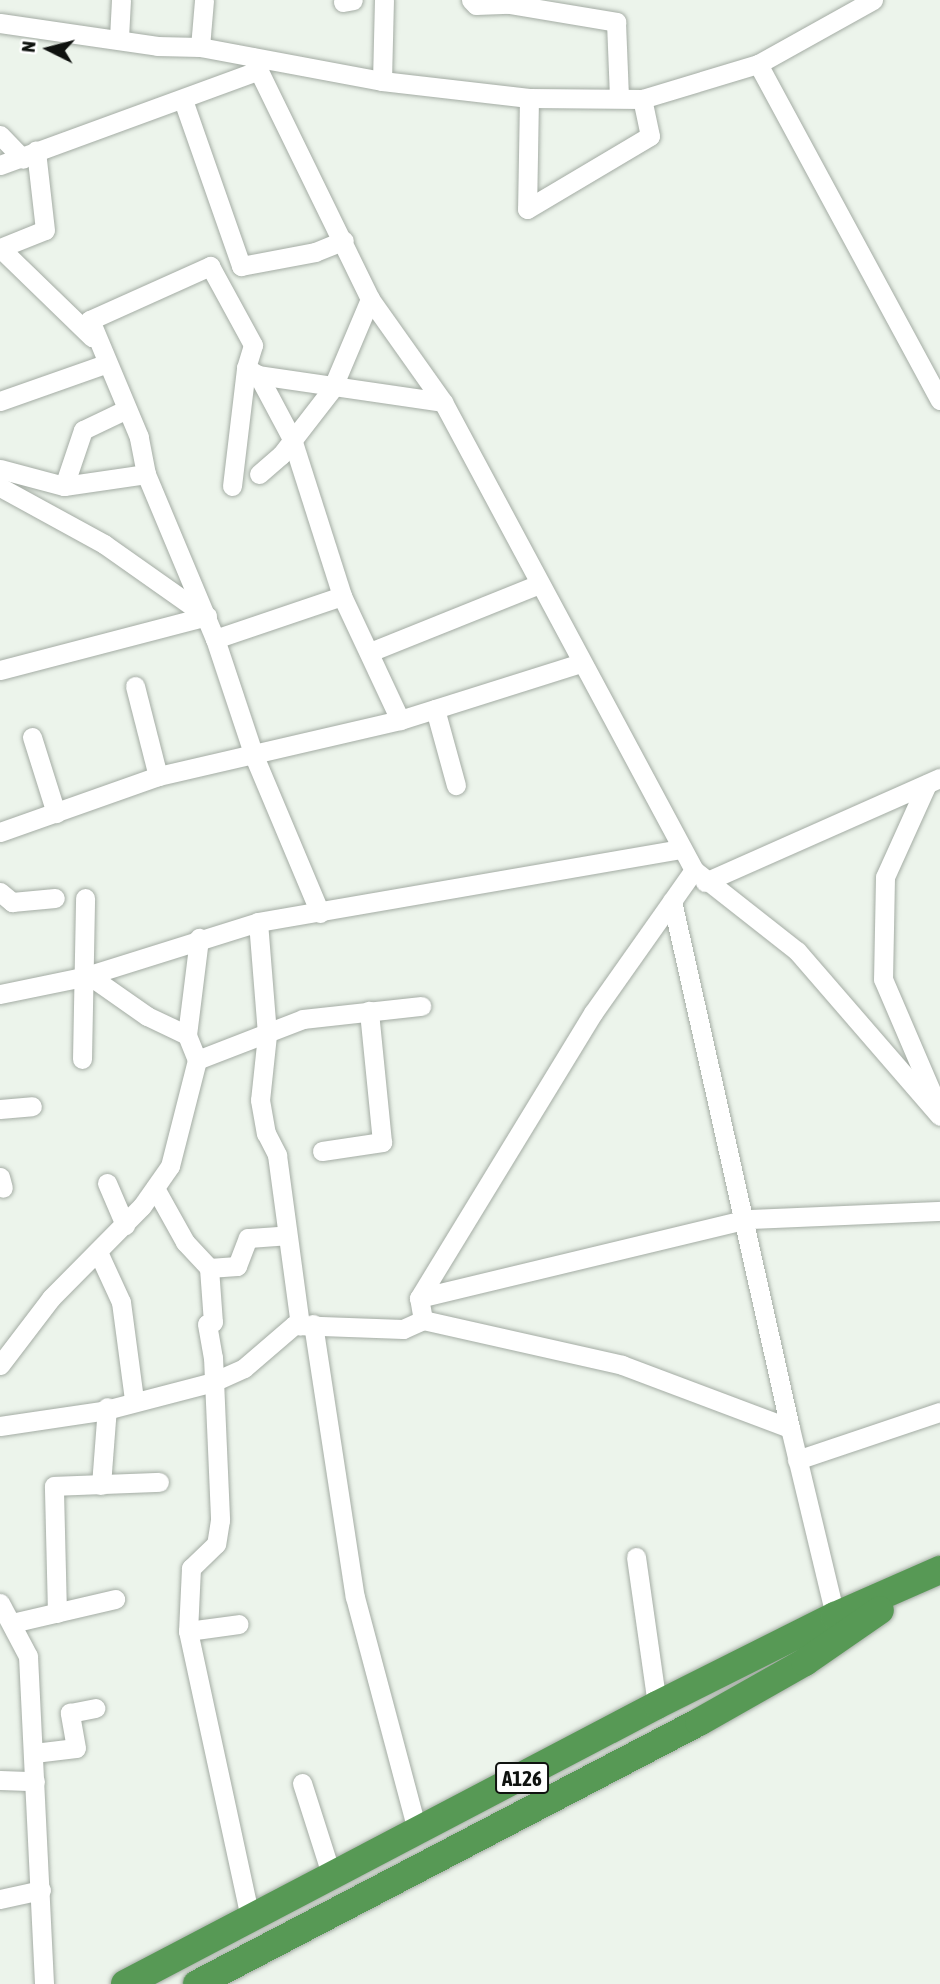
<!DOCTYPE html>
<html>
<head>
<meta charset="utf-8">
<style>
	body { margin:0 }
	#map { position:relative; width:940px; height:1984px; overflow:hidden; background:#ecf4eb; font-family:"Asap Condensed",sans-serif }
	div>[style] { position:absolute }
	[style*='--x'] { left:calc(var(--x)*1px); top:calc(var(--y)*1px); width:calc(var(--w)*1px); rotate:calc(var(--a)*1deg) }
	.roads { filter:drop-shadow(0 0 2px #a4aca4) drop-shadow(0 0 2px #a4aca4) }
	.minor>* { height:19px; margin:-9.5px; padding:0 9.5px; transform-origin:9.5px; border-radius:9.5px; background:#fff }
	.highway>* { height:28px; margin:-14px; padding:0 14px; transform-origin:14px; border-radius:14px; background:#579955 }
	span { translate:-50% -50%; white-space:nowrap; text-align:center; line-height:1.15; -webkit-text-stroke:7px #fff; paint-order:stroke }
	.shield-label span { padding:2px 5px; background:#fff; border:2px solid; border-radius:5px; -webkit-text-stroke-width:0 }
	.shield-label { font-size:21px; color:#0f120f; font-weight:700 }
	.north { position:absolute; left:14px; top:14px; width:70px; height:70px; -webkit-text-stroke:5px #fff; paint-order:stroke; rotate:276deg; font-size:19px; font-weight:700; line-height:28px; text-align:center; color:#0f120f }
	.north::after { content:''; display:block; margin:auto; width:24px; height:32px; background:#0f120f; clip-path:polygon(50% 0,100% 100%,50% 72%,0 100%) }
</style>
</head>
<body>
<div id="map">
	<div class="roads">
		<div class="minor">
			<i style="--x:471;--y:0;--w:7;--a:45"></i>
			<i style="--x:476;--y:5;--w:33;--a:-2"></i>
			<i style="--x:509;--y:4;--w:109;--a:9.5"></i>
			<i style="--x:616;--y:22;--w:74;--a:87.7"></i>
			<i style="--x:873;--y:0;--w:132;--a:150.9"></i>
			<i style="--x:758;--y:64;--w:382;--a:61.6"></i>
			<i style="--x:343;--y:2;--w:10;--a:-11"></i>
			<i style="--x:0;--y:23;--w:159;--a:8.3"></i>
			<i style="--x:157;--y:46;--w:43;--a:1.3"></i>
			<i style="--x:200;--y:47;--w:185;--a:10.6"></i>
			<i style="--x:382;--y:81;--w:148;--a:6.6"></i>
			<i style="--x:529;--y:98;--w:113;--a:0.5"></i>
			<i style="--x:642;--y:99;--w:121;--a:-16.8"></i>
			<i style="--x:119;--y:38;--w:38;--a:-87"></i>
			<i style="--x:200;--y:47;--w:47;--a:-85.1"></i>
			<i style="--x:252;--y:57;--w:269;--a:64"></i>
			<i style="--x:370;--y:299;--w:126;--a:54.7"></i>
			<i style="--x:443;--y:402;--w:531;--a:61.79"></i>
			<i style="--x:694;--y:870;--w:131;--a:38.2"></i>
			<i style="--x:797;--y:951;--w:218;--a:49.1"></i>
			<i style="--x:382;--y:81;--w:81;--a:-88.6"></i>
			<i style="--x:529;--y:98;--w:111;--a:91"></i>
			<i style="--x:527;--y:209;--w:143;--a:-30.7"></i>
			<i style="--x:650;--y:136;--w:38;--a:-102"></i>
			<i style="--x:183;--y:100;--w:176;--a:70.7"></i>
			<i style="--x:241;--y:266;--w:75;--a:-10.7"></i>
			<i style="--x:315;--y:252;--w:31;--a:-22"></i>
			<i style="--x:0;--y:135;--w:33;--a:46"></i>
			<i style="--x:0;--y:165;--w:276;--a:-20.1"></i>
			<i style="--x:0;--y:248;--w:128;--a:44.1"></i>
			<i style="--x:0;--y:248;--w:48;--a:-21.8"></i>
			<i style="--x:45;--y:230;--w:80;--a:-96.5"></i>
			<i style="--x:258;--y:375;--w:187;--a:8.3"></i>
			<i style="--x:0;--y:401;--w:114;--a:-19.4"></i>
			<i style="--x:0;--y:469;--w:66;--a:14.9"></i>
			<i style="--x:64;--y:486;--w:83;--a:-8.3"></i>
			<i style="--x:259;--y:474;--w:29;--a:-41"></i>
			<i style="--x:281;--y:455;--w:83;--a:-52.3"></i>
			<i style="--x:332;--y:389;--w:98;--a:-67.1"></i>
			<i style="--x:64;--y:486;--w:59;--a:-71.3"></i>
			<i style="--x:83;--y:430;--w:47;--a:-25.5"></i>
			<i style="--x:232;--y:486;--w:119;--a:-83.2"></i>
			<i style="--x:0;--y:487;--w:119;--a:28.7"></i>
			<i style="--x:104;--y:544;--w:125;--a:35.2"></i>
			<i style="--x:215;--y:639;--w:134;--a:-18.7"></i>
			<i style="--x:370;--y:652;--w:182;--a:-21.9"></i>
			<i style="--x:0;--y:670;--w:214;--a:-14.6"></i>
			<i style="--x:135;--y:686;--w:93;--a:75.7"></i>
			<i style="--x:435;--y:709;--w:79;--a:74.6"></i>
			<i style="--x:32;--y:737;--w:80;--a:72.5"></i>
			<i style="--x:927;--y:784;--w:102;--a:114.3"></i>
			<i style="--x:885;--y:877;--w:102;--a:91.1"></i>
			<i style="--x:883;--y:979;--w:129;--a:66.8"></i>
			<i style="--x:0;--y:832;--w:168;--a:-19.5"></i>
			<i style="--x:158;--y:776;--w:248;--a:-13"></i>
			<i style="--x:400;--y:720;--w:190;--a:-17.5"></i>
			<i style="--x:705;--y:882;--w:257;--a:-23.9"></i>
			<i style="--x:0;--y:892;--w:16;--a:40"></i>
			<i style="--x:12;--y:902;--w:43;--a:-5.3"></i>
			<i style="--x:672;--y:901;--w:540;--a:77.38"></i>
			<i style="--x:320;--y:913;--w:170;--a:-112.8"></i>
			<i style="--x:254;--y:756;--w:123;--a:-108.4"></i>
			<i style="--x:215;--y:639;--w:179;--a:-112.7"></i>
			<i style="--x:146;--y:474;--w:38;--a:-101"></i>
			<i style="--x:139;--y:437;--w:127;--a:-112.7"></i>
			<i style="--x:90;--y:320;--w:132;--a:-24.2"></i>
			<i style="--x:210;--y:266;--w:90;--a:61.4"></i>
			<i style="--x:253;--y:345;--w:24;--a:107"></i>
			<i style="--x:246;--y:368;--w:14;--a:30"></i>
			<i style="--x:258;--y:375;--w:72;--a:62"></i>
			<i style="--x:292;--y:439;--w:165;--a:72.3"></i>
			<i style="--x:342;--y:596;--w:137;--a:64.9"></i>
			<i style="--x:258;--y:922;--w:113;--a:85.4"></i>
			<i style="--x:267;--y:1035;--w:65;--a:96.1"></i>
			<i style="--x:260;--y:1100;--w:34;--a:80"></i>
			<i style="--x:266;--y:1133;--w:25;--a:63"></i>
			<i style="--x:277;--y:1155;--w:172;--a:82.3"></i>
			<i style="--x:87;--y:974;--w:73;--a:35"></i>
			<i style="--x:147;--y:1016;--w:44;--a:25.4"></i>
			<i style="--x:0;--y:994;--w:85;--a:-11.6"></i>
			<i style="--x:83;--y:977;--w:183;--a:-17.4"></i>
			<i style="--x:258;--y:922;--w:429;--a:-9.8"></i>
			<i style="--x:82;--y:1059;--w:161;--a:-88.9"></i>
			<i style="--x:197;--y:1060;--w:114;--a:-21.1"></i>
			<i style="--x:303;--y:1019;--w:119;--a:-6.3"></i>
			<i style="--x:0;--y:1109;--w:32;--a:-5"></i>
			<i style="--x:322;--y:1151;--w:61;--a:-8.5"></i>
			<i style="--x:382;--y:1142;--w:132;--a:-95.7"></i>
			<i style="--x:0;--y:1177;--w:11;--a:75"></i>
			<i style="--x:107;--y:1183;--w:46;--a:66.8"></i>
			<i style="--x:155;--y:1188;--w:62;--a:60.9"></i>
			<i style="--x:185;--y:1242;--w:35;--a:47"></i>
			<i style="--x:209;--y:1268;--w:54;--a:85.8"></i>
			<i style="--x:213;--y:1322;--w:6;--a:162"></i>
			<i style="--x:207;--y:1324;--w:34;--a:80"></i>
			<i style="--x:213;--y:1357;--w:163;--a:87.5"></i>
			<i style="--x:220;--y:1520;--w:24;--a:99"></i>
			<i style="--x:216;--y:1544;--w:35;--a:136"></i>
			<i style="--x:191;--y:1568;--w:63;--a:92.7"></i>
			<i style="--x:188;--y:1631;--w:294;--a:77.8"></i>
			<i style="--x:98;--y:1252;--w:55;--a:65.3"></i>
			<i style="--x:121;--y:1302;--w:99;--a:82.4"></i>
			<i style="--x:209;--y:1268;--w:28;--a:-4"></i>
			<i style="--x:237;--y:1266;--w:30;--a:-69"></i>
			<i style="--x:248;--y:1238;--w:39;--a:-4"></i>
			<i style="--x:419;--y:1298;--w:338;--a:-13.5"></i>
			<i style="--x:748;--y:1219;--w:192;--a:-2.4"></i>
			<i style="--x:423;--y:1320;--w:22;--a:-100"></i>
			<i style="--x:419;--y:1298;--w:334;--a:-58.6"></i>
			<i style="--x:593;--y:1013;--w:175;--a:-54.8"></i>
			<i style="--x:313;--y:1324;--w:276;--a:81.3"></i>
			<i style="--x:355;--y:1597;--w:245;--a:75.1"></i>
			<i style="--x:0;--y:1365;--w:84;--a:-52.7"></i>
			<i style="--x:51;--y:1298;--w:129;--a:-45.3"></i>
			<i style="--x:142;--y:1206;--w:49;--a:-55"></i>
			<i style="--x:170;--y:1166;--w:109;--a:-75.7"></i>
			<i style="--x:197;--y:1060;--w:27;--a:-112"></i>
			<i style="--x:187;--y:1035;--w:98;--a:-82.9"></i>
			<i style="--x:0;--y:1426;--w:103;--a:-8.4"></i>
			<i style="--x:102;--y:1411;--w:115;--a:-14.6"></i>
			<i style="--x:213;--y:1382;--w:34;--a:-24"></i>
			<i style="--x:244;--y:1368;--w:66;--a:-40.7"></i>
			<i style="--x:294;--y:1325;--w:109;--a:2.1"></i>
			<i style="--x:403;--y:1329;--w:22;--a:-24"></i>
			<i style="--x:423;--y:1320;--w:204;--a:12.7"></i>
			<i style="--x:622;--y:1365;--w:179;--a:20.6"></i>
			<i style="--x:790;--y:1428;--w:193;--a:76.5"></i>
			<i style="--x:797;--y:1460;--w:151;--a:-18.6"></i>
			<i style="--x:101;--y:1485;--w:78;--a:-85.6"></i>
			<i style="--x:636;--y:1557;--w:149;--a:81.9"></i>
			<i style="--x:0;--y:1603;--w:60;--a:62.2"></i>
			<i style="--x:28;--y:1656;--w:328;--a:87.2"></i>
			<i style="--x:57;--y:1613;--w:127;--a:-91.4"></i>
			<i style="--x:54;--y:1486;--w:105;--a:-2.2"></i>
			<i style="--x:12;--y:1623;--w:106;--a:-13.1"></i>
			<i style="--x:188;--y:1631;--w:51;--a:-7.8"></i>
			<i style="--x:34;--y:1753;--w:42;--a:-6.8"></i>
			<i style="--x:76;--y:1748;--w:36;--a:-100"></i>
			<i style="--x:70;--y:1713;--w:26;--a:-11"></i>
			<i style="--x:0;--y:1780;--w:35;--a:2"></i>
			<i style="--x:302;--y:1783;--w:99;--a:72.3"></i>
			<i style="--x:0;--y:1899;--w:42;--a:-12.4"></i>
		</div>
		<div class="highway">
			<i style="--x:125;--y:1984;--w:601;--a:-27.67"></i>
			<i style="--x:657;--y:1705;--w:199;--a:-26.6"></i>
			<i style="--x:835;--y:1616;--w:115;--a:-23.7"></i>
			<i style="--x:197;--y:1984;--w:566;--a:-27.56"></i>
			<i style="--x:699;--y:1722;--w:122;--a:-29.5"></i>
			<i style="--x:805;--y:1662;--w:91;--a:-34.7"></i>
		</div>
	</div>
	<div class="shield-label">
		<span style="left:522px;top:1778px">A126</span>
	</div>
	<div class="north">N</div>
</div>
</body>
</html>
